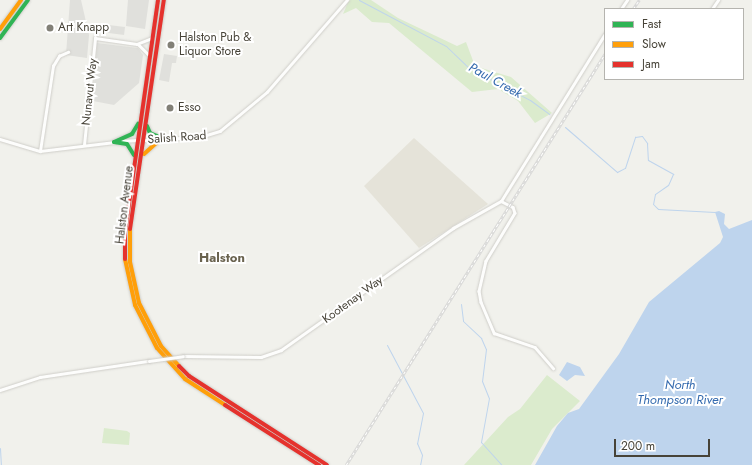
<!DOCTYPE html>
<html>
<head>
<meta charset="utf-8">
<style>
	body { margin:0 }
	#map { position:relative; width:752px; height:465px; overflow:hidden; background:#f1f1ec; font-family:Jost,sans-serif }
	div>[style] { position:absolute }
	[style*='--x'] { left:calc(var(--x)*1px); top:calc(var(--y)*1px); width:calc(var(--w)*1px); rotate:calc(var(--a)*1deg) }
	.residential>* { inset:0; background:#e5e3d9 }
	.green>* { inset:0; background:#dbebcd }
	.parking>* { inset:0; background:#e0e0dc }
	.water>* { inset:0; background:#bed4ed }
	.stream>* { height:1px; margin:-0.5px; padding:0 0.5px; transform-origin:0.5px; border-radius:0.5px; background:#bed4ed }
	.roads { filter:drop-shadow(0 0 1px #cfcec9) drop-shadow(0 0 1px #cfcec9) }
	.street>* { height:2.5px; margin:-1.25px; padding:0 1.25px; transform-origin:1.25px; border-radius:1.25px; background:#fdfdfc }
	.fast>* { height:4px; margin:-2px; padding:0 2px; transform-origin:2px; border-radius:2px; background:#30b455 }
	.slow>* { height:4px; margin:-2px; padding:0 2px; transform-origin:2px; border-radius:2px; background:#ff9f0a }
	.jam>* { height:4px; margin:-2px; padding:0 2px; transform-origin:2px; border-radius:2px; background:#e5322d }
	.rail>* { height:2.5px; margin-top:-1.25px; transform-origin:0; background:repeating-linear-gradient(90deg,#fff 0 3px,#d9d9d8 0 6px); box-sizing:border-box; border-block:1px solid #d9d9d8 }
	.bridges { filter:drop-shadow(0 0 1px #cfcec9) drop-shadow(0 0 1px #cfcec9) }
	.street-bridge>* { height:2.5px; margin:-1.25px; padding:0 1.25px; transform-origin:1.25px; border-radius:1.25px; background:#fdfdfc }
	.dots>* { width:11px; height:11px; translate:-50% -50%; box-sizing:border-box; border:2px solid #fff; border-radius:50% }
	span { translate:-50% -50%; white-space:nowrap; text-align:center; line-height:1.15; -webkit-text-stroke:4px #fff; paint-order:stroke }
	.poi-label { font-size:12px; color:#474338 }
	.left { translate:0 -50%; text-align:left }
	.street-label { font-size:12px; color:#474338 }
	.water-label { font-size:13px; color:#356baf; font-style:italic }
	.neighbourhood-label { font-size:13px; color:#6a634f; font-weight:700 }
	.legend { position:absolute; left:604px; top:8px; width:140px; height:72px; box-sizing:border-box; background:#fff; border:1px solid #b5b4af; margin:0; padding:5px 7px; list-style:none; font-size:12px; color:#474338 }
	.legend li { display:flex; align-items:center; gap:8px; height:20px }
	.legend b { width:20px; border:1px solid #b5b4af }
	.scale { position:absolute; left:614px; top:439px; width:96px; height:18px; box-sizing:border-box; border:2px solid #474338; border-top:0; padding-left:5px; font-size:12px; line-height:14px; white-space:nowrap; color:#474338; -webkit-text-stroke:3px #fff; paint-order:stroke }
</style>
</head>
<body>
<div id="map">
	<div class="residential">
		<i style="clip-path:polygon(414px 138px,488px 204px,419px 248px,364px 186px)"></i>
	</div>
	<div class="green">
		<i style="clip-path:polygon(349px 0,371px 0,398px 18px,457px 46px,466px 42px,475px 66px,511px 77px,552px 113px,535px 123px,518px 101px,498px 89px,472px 92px,389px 23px,372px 22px,356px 8px,343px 14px)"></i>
		<i style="clip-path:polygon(547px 375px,580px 401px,552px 429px,531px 465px,464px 465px,508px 417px,520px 409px)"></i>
		<i style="clip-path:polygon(104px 428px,127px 431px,130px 433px,129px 445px,102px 443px)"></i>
	</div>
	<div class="parking">
		<i style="clip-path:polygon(70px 0,81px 0,89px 35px,87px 58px,66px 55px)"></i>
		<i style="clip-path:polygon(128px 0,149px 0,145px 29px,126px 26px)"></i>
		<i style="clip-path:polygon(101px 24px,125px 27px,124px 35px,101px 32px)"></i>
		<i style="clip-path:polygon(97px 43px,138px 48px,143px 55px,139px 83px,114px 105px,93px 101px)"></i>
		<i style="clip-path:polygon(164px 54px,177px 56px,176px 63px,172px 63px,169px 82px,159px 80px)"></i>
	</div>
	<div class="water">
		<i style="clip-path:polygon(719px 211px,725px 214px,724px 224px,729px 229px,752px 220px,752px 465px,535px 465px,557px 426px,568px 413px,579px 409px,619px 354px,649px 302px,720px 243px,723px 237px,715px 212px)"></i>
		<i style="clip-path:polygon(567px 362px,580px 367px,585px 376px,575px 375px,567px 381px,559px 375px)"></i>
	</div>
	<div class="stream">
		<i style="--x:359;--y:0;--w:98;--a:27.9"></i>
		<i style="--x:446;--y:46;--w:32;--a:44"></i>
		<i style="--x:469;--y:68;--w:69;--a:27.7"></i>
		<i style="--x:530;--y:100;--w:24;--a:36"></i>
		<i style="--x:565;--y:127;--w:69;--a:40.9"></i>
		<i style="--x:617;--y:172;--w:9;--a:-27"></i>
		<i style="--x:625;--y:168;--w:33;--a:-72"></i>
		<i style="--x:635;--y:137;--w:7;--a:-8"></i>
		<i style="--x:642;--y:136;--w:9;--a:54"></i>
		<i style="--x:647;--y:143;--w:17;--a:87"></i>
		<i style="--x:648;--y:160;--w:29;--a:29"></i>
		<i style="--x:673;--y:174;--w:12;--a:114"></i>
		<i style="--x:668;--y:185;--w:16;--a:145"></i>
		<i style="--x:655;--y:194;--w:10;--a:101"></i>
		<i style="--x:653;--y:204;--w:7;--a:45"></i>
		<i style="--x:658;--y:209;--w:57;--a:3"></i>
		<i style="--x:461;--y:304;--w:17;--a:83"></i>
		<i style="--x:463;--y:321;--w:25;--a:43"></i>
		<i style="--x:481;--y:338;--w:12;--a:66"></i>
		<i style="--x:486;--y:349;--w:32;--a:97"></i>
		<i style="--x:482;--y:381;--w:18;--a:68"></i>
		<i style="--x:489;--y:398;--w:45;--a:100.3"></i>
		<i style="--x:481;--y:442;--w:31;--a:48"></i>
		<i style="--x:387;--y:345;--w:77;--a:62.1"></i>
		<i style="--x:423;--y:413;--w:31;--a:101"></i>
		<i style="--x:417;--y:443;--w:13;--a:67"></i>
		<i style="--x:422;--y:455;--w:10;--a:101"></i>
		<i style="--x:0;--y:448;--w:17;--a:87"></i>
	</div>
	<div class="roads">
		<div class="street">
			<i style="--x:621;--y:9;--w:11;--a:-56"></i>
			<i style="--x:712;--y:9;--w:11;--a:-56"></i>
			<i style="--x:138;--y:44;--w:17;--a:45"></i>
			<i style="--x:0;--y:139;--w:42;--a:16.7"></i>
			<i style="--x:40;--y:151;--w:75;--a:-6.9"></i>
			<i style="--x:143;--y:140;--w:57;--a:-3"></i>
			<i style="--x:200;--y:137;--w:21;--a:-17"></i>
			<i style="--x:220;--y:131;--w:61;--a:-39.7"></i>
			<i style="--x:267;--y:92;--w:122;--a:-49"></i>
			<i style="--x:119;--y:141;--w:19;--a:-3"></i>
			<i style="--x:84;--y:145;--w:108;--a:-84.1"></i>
			<i style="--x:95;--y:38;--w:42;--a:8.1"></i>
			<i style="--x:137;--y:44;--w:16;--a:-22"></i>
			<i style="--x:40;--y:151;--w:86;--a:-81.3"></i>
			<i style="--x:53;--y:66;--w:12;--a:-59"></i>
			<i style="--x:59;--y:56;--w:10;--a:-24"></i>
			<i style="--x:501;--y:201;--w:13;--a:27"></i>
			<i style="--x:513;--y:207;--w:6;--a:72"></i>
			<i style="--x:515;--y:213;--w:56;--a:121.1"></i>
			<i style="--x:486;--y:261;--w:31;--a:103"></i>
			<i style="--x:479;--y:291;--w:11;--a:80"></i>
			<i style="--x:481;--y:302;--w:34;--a:67"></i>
			<i style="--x:494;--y:333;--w:43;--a:18.9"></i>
			<i style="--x:535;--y:347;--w:28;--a:49"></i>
			<i style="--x:183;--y:356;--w:78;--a:0.7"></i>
			<i style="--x:261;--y:357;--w:21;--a:-19"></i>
			<i style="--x:281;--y:350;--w:211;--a:-35.3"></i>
			<i style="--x:453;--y:228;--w:55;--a:-29.4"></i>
			<i style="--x:501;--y:201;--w:197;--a:-58.1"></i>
			<i style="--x:0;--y:390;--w:42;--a:-18"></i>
			<i style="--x:40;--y:377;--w:110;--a:-8.4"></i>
		</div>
		<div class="fast">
			<i style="--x:0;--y:38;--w:47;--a:-53.6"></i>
			<i style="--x:147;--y:126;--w:8;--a:67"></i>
			<i style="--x:150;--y:133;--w:13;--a:23"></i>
			<i style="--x:114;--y:142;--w:20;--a:-24"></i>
			<i style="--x:132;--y:134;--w:12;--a:-59"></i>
			<i style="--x:114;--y:142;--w:13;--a:9"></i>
			<i style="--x:127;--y:144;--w:13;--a:58"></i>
		</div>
		<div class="slow">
			<i style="--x:0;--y:29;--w:36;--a:-54"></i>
			<i style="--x:144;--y:154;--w:24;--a:-42"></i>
			<i style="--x:130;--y:229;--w:33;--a:90"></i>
			<i style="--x:130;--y:262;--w:42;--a:77.6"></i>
			<i style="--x:139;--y:303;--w:48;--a:62.9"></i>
			<i style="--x:161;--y:346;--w:27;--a:48"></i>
			<i style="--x:125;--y:259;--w:47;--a:77.7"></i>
			<i style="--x:135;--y:305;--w:48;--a:62.9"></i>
			<i style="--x:157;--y:348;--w:42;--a:47.9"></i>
			<i style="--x:185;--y:379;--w:48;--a:33"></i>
		</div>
		<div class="jam">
			<i style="--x:130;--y:229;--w:232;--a:-81.6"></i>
			<i style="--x:125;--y:259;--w:27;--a:-90"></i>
			<i style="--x:125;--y:232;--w:234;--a:-81.9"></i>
			<i style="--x:179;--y:366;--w:14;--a:45"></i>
			<i style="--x:189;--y:376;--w:164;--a:32.8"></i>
			<i style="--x:225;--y:405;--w:112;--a:32.6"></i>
		</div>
	</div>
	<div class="rail">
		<i style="--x:633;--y:9;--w:11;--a:-56"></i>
		<i style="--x:346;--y:465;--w:486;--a:-57.8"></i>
	</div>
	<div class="bridges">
		<div class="street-bridge">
			<i style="--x:149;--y:361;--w:34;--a:-8"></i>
		</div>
	</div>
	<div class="dots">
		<i style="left:50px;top:28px;background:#828077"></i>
		<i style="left:171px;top:45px;background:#828077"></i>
		<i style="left:170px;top:108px;background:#828077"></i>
	</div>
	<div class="poi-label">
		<span class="left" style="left:58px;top:28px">Art Knapp</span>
		<span class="left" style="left:179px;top:45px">Halston Pub &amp;<br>Liquor Store</span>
		<span class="left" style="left:178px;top:108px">Esso</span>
	</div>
	<div class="street-label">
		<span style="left:90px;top:92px;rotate:-84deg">Nunavut Way</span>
		<span style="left:177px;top:138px;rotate:-4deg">Salish Road</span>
		<span style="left:125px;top:205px;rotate:-83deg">Halston Avenue</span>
		<span style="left:353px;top:300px;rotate:-36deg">Kootenay Way</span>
	</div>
	<div class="water-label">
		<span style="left:495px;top:81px;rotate:29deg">Paul Creek</span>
		<span style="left:680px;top:393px">North<br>Thompson River</span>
	</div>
	<div class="neighbourhood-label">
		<span style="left:222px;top:258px">Halston</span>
	</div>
	<ul class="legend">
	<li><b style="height:5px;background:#30b455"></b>Fast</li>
	<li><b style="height:5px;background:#ff9f0a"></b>Slow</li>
	<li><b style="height:5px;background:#e5322d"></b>Jam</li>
	</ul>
	<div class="scale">200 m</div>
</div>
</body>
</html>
